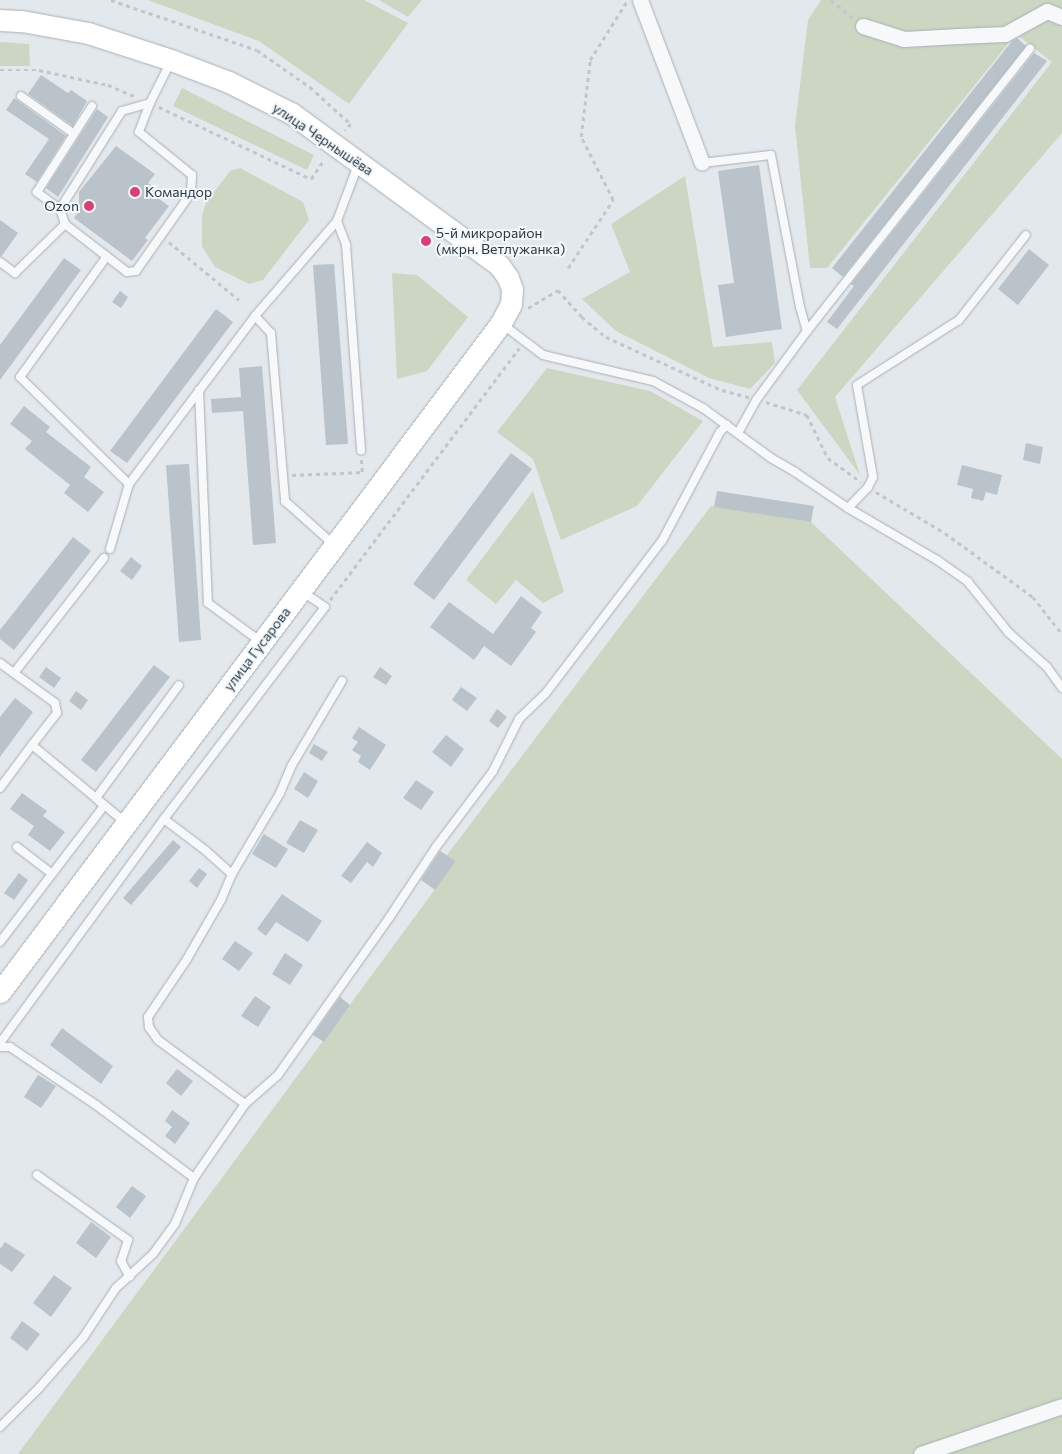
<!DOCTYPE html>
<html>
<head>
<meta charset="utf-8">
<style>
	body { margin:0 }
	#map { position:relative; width:1062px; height:1454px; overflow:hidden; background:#e3e8ec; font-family:Commissioner,sans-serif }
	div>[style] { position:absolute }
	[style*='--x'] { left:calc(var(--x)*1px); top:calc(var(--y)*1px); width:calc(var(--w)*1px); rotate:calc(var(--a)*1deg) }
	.green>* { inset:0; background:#ccd6c3 }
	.building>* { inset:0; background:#bac3ca }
	.path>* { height:2.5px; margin-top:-1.25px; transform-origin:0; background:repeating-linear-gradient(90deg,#c1c6cb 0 4px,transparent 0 8px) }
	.roads { filter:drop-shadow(0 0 1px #a7b0b7) drop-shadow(0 0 1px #a7b0b7) }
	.lane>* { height:8px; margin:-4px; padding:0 4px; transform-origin:4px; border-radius:4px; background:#f6f8fa }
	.street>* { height:15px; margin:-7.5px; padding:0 7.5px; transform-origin:7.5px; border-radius:7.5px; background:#f6f8fa }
	.secondary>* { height:21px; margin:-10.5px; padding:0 10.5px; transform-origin:10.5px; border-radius:10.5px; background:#fff }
	.dots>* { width:14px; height:14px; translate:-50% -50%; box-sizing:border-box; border:2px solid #f3f7f9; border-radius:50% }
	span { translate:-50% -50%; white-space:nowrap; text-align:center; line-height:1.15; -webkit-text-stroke:4px #f3f7f9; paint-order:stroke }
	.street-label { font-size:14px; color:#293946 }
	.poi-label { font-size:14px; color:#293946 }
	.left { translate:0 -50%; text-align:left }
	.right { translate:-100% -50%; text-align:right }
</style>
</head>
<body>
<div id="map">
	<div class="green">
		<i style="clip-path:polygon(148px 0,364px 0,408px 23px,349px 104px,259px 41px)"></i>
		<i style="clip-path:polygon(379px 0,422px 0,408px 17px)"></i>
		<i style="clip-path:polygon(821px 0,1062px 0,1062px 133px,835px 397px,860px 475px,797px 390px,1052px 62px,1016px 34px,827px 268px,810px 268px,795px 126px,808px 20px)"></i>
		<i style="clip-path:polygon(0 42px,29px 44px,30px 66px,0 66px)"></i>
		<i style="clip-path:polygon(182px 88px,314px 155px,307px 170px,173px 106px)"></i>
		<i style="clip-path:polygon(240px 168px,303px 202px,309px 220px,263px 280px,249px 284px,215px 267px,202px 246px,202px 216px,206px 203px,230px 171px)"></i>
		<i style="clip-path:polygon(685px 176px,713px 347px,772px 342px,775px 363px,750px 389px,709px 378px,616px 331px,582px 299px,630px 272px,611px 224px)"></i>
		<i style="clip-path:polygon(392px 273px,417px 275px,468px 317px,427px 371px,397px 379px)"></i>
		<i style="clip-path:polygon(547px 368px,650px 391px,703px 421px,637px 506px,561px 540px,533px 459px,497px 432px)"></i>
		<i style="clip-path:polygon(533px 491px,564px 592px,543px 603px,516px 580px,496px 604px,466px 580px)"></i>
		<i style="clip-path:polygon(711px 506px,811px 522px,1062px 759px,1062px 1454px,18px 1454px,456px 861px,447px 855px)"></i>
	</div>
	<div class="building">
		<i style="clip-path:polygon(1017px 38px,1026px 46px,843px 277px,832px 268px,1012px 41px)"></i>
		<i style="clip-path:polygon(1034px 53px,1047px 61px,837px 329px,827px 322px,854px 286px,851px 284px)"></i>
		<i style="clip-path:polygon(41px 75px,68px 93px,71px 90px,87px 101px,73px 126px,28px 94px)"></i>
		<i style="clip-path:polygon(14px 98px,66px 136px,37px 182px,25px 174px,49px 139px,6px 110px)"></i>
		<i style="clip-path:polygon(97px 109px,108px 117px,58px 197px,46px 188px)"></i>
		<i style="clip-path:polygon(116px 146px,155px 174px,148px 183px,155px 188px,151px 193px,169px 206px,145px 238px,148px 240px,132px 261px,74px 218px,79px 211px,79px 192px)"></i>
		<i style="clip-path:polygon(759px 165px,782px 329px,726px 337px,718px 285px,734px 283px,718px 171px)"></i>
		<i style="clip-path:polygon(0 220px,18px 233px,1px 257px,0 256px)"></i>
		<i style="clip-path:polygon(1029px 249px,1049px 265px,1018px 305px,998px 289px)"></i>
		<i style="clip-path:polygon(64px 258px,81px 270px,0 380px,0 345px)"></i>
		<i style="clip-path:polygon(334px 264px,348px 444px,326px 445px,313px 265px)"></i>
		<i style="clip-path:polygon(120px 291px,128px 297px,121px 308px,112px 302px)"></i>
		<i style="clip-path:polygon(216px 309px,233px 322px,127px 463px,110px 451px)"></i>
		<i style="clip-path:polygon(262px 366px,276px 543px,253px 545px,243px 411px,212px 413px,211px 399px,241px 397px,239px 368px)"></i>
		<i style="clip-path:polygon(24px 406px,50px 427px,46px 432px,91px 467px,84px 477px,104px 492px,88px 512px,64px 493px,70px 485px,25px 449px,32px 441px,10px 424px)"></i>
		<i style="clip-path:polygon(1026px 443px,1043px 447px,1040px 464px,1023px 460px)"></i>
		<i style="clip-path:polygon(511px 453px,532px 469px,434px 600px,413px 584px)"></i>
		<i style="clip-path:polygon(189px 464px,201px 640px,179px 642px,166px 465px)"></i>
		<i style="clip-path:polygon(962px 465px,1002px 475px,997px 495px,986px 492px,983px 501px,971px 498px,973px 489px,957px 485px)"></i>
		<i style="clip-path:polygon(717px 491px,814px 506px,811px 522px,714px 507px)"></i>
		<i style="clip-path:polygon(73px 537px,91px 551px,14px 650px,0 639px,0 630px)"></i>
		<i style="clip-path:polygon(131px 557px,142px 566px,132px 580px,120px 571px)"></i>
		<i style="clip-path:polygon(521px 596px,542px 612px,531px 628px,536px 632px,511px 666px,484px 646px,474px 660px,430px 627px,449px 602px,493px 634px)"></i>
		<i style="clip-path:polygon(154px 665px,170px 677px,96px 772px,81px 760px)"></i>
		<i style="clip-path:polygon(46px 667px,61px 678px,54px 688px,39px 677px)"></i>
		<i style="clip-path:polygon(380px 667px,392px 676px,386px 685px,373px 677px)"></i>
		<i style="clip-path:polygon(461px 687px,477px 698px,467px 711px,452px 700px)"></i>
		<i style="clip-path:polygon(76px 691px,88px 700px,81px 710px,69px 701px)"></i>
		<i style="clip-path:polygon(15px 698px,33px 712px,0 757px,0 717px)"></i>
		<i style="clip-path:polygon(497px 709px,507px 717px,498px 728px,489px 721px)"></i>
		<i style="clip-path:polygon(359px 727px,386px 745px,370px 770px,358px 762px,361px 756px,352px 750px,358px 742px,352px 738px)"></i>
		<i style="clip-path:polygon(446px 735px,464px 749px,451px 767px,432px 752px)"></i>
		<i style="clip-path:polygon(314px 744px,328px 752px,322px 761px,309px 753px)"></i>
		<i style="clip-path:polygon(304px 772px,318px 781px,308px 798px,294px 789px)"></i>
		<i style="clip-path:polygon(416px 780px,434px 792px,421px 810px,403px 798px)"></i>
		<i style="clip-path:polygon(22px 793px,47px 811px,43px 816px,65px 832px,50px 851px,28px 835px,34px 826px,10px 809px)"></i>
		<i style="clip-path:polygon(300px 820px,318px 830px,304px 853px,286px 843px)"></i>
		<i style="clip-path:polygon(264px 834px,288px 849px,276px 868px,252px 854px)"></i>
		<i style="clip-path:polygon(173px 840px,181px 847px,131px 905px,123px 898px)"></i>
		<i style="clip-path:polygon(367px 842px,382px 853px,373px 867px,367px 862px,351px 883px,341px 876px)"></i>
		<i style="clip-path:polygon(440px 851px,456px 861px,435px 890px,421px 880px)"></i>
		<i style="clip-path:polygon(199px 868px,207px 874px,197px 888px,189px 881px)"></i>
		<i style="clip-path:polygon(19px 873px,28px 880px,14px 900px,4px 893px)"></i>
		<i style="clip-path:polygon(282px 894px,322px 921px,308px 942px,276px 922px,266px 936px,257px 929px)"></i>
		<i style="clip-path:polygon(235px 941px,253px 953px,239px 971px,222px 959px)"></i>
		<i style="clip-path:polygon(285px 953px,303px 965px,290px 985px,272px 974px)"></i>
		<i style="clip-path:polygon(255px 996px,271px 1007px,258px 1027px,241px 1016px)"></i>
		<i style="clip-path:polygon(340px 997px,350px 1005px,324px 1042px,313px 1035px)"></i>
		<i style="clip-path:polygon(62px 1028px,113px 1066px,101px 1084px,50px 1045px)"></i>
		<i style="clip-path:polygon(177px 1069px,193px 1081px,181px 1096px,166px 1083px)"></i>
		<i style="clip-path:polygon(38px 1075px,56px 1086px,41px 1108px,24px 1097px)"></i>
		<i style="clip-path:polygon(172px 1110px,190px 1123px,175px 1144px,165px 1136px,172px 1127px,165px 1121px)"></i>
		<i style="clip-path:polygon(132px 1186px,146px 1196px,130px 1218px,116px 1207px)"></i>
		<i style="clip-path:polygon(91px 1222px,111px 1237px,96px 1258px,76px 1243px)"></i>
		<i style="clip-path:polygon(5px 1242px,25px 1255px,12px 1272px,0 1264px,0 1249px)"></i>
		<i style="clip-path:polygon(54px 1275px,72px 1288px,51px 1317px,33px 1303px)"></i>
		<i style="clip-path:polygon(22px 1321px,40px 1334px,27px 1351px,10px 1338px)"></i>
	</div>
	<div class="path">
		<i style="--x:111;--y:0;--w:154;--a:18.9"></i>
		<i style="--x:257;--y:50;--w:65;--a:34.9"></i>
		<i style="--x:310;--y:87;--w:55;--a:42.1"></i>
		<i style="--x:351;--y:124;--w:9;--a:131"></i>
		<i style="--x:831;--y:0;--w:28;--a:39"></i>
		<i style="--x:0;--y:70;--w:39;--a:0"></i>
		<i style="--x:39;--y:70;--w:71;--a:12.3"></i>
		<i style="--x:108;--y:85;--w:30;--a:23"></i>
		<i style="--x:159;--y:107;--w:168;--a:25.3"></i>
		<i style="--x:311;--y:179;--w:23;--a:-56"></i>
		<i style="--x:169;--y:242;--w:91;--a:39.6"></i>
		<i style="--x:568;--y:268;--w:82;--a:-56.5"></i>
		<i style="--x:613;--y:200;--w:71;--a:-116.9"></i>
		<i style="--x:581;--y:137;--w:78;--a:-83.3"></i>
		<i style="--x:590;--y:60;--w:70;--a:-57.9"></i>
		<i style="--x:528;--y:308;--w:35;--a:-31"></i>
		<i style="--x:558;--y:290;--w:36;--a:48"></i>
		<i style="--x:582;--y:317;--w:31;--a:40"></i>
		<i style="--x:606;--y:337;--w:128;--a:24.6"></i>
		<i style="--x:722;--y:390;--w:28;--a:15"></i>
		<i style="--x:766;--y:402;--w:43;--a:17.6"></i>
		<i style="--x:807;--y:415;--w:48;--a:64"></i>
		<i style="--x:828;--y:458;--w:41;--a:36"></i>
		<i style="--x:292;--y:475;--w:70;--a:-2.5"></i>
		<i style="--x:362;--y:472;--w:13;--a:-94"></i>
		<i style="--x:876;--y:492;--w:80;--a:30.7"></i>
		<i style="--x:945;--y:533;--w:109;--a:36"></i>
		<i style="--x:1033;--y:597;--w:47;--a:51.9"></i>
		<i style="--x:330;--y:600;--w:315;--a:-53.1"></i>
	</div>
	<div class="roads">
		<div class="lane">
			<i style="--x:21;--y:96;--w:65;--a:35.6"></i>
			<i style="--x:150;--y:103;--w:31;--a:111"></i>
			<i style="--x:139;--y:132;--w:68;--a:39.1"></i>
			<i style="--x:192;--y:175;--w:18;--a:93"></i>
			<i style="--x:191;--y:193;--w:95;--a:125.2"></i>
			<i style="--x:136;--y:271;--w:9;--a:174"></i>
			<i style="--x:127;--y:272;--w:78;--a:-142.3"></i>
			<i style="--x:65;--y:224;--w:16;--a:-108"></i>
			<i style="--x:60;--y:209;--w:116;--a:-57.7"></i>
			<i style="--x:122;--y:111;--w:29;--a:-16"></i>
			<i style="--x:150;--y:103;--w:47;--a:-63.4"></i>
			<i style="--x:702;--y:163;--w:69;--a:-6.6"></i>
			<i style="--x:771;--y:155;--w:155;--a:79.2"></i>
			<i style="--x:800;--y:307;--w:25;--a:74"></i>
			<i style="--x:807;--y:331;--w:360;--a:-51.7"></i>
			<i style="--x:358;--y:165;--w:60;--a:110.6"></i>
			<i style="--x:337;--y:221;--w:26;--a:69"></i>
			<i style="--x:346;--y:245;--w:206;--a:85.8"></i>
			<i style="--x:60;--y:209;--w:29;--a:-144"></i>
			<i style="--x:37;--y:192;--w:102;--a:-57.4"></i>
			<i style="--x:107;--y:256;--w:149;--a:125.7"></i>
			<i style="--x:20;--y:377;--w:153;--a:44.5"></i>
			<i style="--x:129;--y:484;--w:210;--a:-53.1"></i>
			<i style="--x:255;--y:316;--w:125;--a:-49.2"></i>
			<i style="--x:0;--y:262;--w:19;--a:36"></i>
			<i style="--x:15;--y:273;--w:70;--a:-44.4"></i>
			<i style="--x:255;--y:316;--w:23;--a:47"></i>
			<i style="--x:271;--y:333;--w:169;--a:85.2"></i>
			<i style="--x:285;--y:501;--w:66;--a:41.9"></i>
			<i style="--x:502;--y:324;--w:51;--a:37.1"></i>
			<i style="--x:543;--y:355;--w:113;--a:13.3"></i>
			<i style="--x:653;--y:381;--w:57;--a:28.4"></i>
			<i style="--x:703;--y:408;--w:84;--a:36.3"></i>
			<i style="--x:771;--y:458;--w:28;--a:30"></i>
			<i style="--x:795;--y:472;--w:64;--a:34.2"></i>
			<i style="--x:848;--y:508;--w:103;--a:30.3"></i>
			<i style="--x:937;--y:560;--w:38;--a:35"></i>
			<i style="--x:968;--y:582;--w:65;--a:51.2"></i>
			<i style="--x:1009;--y:633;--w:51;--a:41.8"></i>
			<i style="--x:1047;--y:667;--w:26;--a:54"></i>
			<i style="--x:199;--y:390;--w:213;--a:87.6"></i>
			<i style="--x:208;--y:603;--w:64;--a:36.2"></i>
			<i style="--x:738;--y:433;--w:39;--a:-61"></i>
			<i style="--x:757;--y:399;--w:84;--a:-53.7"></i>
			<i style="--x:848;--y:508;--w:29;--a:-46"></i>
			<i style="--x:868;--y:487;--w:11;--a:-63"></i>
			<i style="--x:873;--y:477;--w:93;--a:-99.9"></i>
			<i style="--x:857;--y:385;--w:121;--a:-32.5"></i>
			<i style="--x:959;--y:320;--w:108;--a:-51.8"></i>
			<i style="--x:110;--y:549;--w:68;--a:-73.7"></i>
			<i style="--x:0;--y:663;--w:68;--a:36"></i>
			<i style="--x:55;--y:703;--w:10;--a:79"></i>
			<i style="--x:57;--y:713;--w:41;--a:128"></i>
			<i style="--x:32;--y:745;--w:122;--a:39.7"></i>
			<i style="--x:14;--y:673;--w:146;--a:-52"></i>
			<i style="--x:0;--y:788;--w:54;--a:-53.3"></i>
			<i style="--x:164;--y:819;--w:51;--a:37.1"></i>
			<i style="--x:205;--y:850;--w:36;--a:42"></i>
			<i style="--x:17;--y:847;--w:43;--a:37.4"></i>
			<i style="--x:0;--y:942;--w:171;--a:-52.6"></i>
			<i style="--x:104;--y:806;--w:11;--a:-135"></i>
			<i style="--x:96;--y:798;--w:140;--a:-53.7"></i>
			<i style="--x:0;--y:1043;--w:278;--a:-53.8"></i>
			<i style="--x:164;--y:819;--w:266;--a:-52.8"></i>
			<i style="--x:325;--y:607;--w:27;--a:-146"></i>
			<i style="--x:0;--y:1047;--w:10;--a:0"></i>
			<i style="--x:10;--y:1047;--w:104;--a:34"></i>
			<i style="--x:96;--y:1105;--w:122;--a:36.7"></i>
			<i style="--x:245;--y:1104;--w:108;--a:-143.7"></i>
			<i style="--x:158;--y:1040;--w:16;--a:-125"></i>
			<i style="--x:149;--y:1027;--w:10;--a:-96"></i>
			<i style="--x:148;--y:1017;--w:70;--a:-56.1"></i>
			<i style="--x:187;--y:959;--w:68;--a:-60"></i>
			<i style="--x:221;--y:900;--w:28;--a:-67"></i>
			<i style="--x:232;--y:874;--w:94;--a:-59.3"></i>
			<i style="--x:280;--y:793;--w:30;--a:-67"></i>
			<i style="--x:292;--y:765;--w:98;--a:-59.2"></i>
			<i style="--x:37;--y:1175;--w:112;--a:35.5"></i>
			<i style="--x:128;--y:1240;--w:22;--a:108"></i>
			<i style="--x:121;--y:1261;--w:18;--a:61"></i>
			<i style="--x:0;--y:1427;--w:55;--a:-45"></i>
			<i style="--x:39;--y:1388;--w:67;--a:-48.7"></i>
			<i style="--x:83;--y:1338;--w:60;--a:-56.6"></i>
			<i style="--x:116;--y:1288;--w:50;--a:-42.6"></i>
			<i style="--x:153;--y:1254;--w:37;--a:-54"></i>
			<i style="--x:175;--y:1224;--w:50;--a:-67.6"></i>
			<i style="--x:194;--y:1178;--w:90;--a:-55.4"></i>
			<i style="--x:245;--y:1104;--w:44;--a:-41.3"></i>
			<i style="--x:278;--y:1075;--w:192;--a:-54.7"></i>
			<i style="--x:389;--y:918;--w:85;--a:-56.5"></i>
			<i style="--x:436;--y:847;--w:95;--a:-53.1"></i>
			<i style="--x:493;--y:771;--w:58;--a:-63.4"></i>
			<i style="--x:519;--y:719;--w:37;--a:-44"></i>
			<i style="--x:546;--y:693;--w:191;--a:-52.7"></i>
			<i style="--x:662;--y:541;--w:123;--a:-62"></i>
			<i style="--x:720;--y:432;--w:10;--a:-45"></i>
		</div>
		<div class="street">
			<i style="--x:640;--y:0;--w:174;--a:69.2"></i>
			<i style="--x:863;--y:26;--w:43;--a:17.6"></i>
			<i style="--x:904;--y:39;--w:54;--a:-3.2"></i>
			<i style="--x:958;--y:36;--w:47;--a:-2.4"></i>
			<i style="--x:1005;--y:34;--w:48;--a:-28.7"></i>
			<i style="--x:1047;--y:11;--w:16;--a:22"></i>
			<i style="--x:921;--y:1454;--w:149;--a:-18.8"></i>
		</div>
		<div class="secondary">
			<i style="--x:0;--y:20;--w:22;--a:3"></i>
			<i style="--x:22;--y:21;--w:67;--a:10.3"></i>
			<i style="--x:88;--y:33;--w:87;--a:18"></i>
			<i style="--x:171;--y:60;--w:62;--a:20.8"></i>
			<i style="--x:229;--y:82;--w:69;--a:26.6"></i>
			<i style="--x:291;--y:113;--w:258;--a:36.2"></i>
			<i style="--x:499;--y:265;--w:16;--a:55"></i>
			<i style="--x:508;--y:278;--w:12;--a:70"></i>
			<i style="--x:512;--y:289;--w:15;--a:94"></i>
			<i style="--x:511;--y:304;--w:21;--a:118"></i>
			<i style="--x:501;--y:323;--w:836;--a:126.83"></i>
		</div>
	</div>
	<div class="dots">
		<i style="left:135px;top:192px;background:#d84176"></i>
		<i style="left:89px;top:206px;background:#d84176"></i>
		<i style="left:426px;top:241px;background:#d84176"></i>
	</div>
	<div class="street-label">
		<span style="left:323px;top:139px;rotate:34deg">улица Чернышёва</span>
		<span style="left:257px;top:649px;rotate:-53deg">улица Гусарова</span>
	</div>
	<div class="poi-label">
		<span class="left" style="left:145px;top:192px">Командор</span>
		<span class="right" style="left:79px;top:206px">Ozon</span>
		<span class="left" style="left:436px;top:241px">5-й микрорайон<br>(мкрн. Ветлужанка)</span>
	</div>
</div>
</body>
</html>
